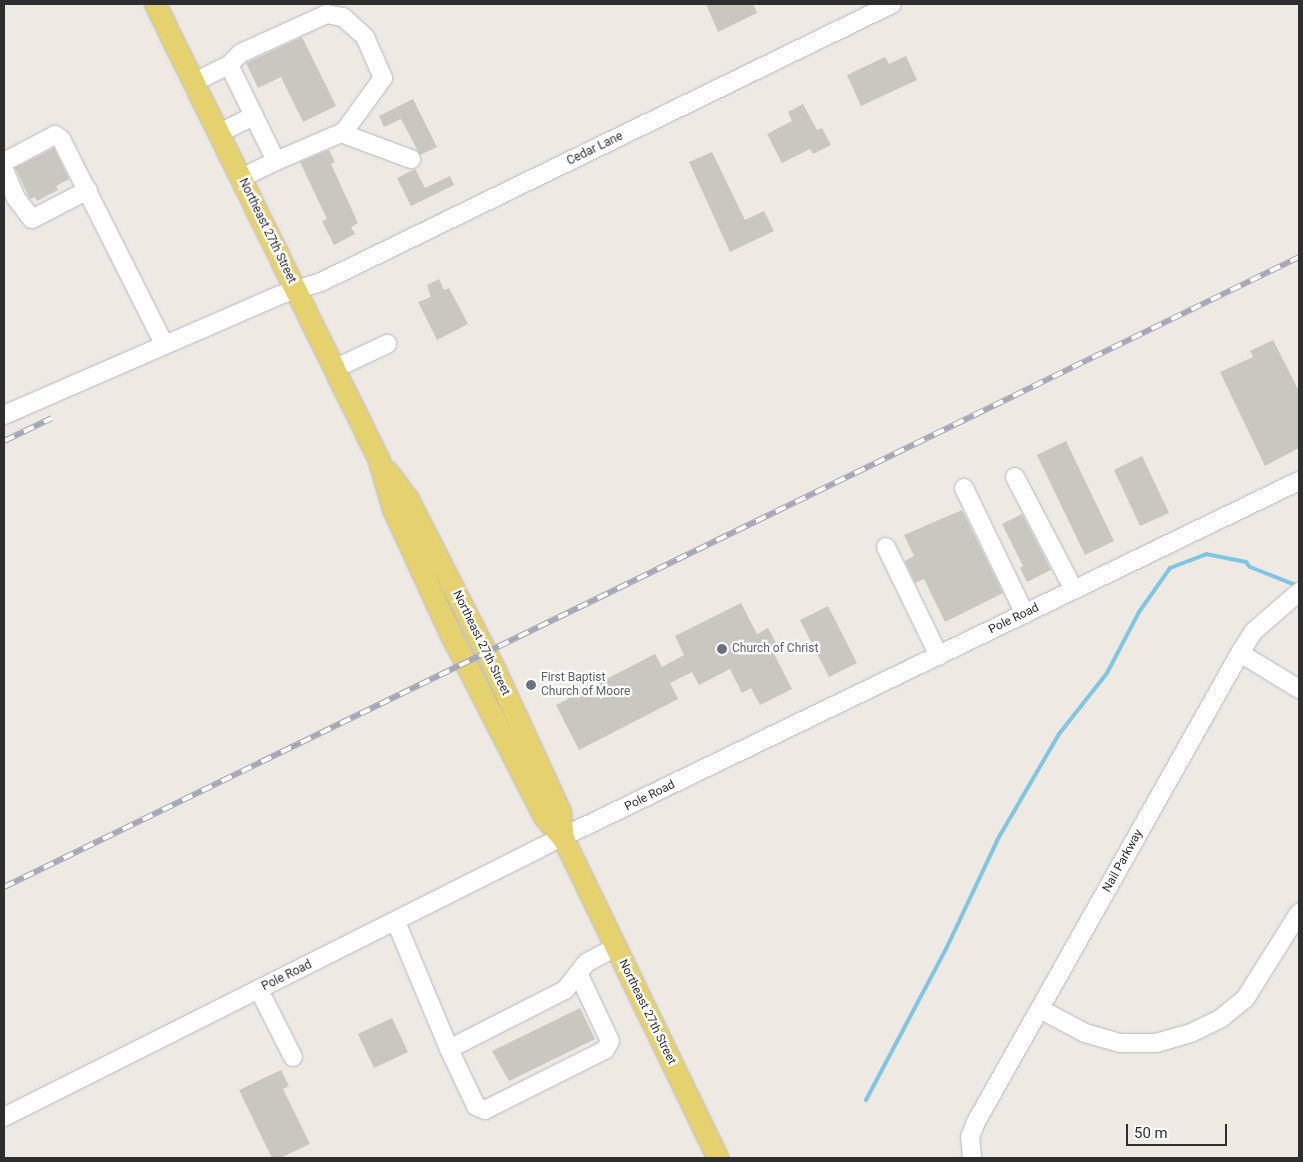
<!DOCTYPE html>
<html>
<head>
<meta charset="utf-8">
<style>
	body { margin:0 }
	#map { position:relative; width:1303px; height:1162px; overflow:hidden; background:#eee9e2; font-family:Roboto,sans-serif }
	div>[style] { position:absolute }
	[style*='--x'] { left:calc(var(--x)*1px); top:calc(var(--y)*1px); width:calc(var(--w)*1px); rotate:calc(var(--a)*1deg) }
	.stream>* { height:4px; margin:-2px; padding:0 2px; transform-origin:2px; border-radius:2px; background:#7fc5e6 }
	.building>* { inset:0; background:#cac7c0 }
	.roads { filter:drop-shadow(0 0 1px #b5b7c0) drop-shadow(0 0 1px #b5b7c0) }
	.minor>* { height:18px; margin:-9px; padding:0 9px; transform-origin:9px; border-radius:9px; background:#fff }
	.major>* { height:21px; margin:-10.5px; padding:0 10.5px; transform-origin:10.5px; border-radius:10.5px; background:#e6d16f }
	.rail>* { height:5.5px; margin-top:-2.75px; transform-origin:0; background:repeating-linear-gradient(90deg,#fff 0 11px,#a5a6b6 0 22px); box-sizing:border-box; border-block:1px solid #a5a6b6 }
	.dots>* { width:14px; height:14px; translate:-50% -50%; box-sizing:border-box; border:2px solid #fff; border-radius:50% }
	span { translate:-50% -50%; white-space:nowrap; text-align:center; line-height:1.15; -webkit-text-stroke:4.5px #fff; paint-order:stroke }
	.street-label { font-size:12px; color:#2e2e2e }
	.worship-label { font-size:12px; color:#5b616d }
	.left { translate:0 -50%; text-align:left }
	.frame { position:absolute; inset:0; border:5px solid #2e2e2e; pointer-events:none }
	.scale { position:absolute; left:1126px; top:1124px; width:101px; height:22px; box-sizing:border-box; border:2px solid #2e2e2e; border-top:0; padding-left:6px; font-size:15px; line-height:18px; white-space:nowrap; color:#2e2e2e; -webkit-text-stroke:4px #fff; paint-order:stroke }
</style>
</head>
<body>
<div id="map">
	<div class="stream">
		<i style="--x:866;--y:1100;--w:171;--a:-62.1"></i>
		<i style="--x:946;--y:949;--w:124;--a:-64.7"></i>
		<i style="--x:999;--y:837;--w:119;--a:-59.8"></i>
		<i style="--x:1059;--y:734;--w:78;--a:-51.8"></i>
		<i style="--x:1107;--y:673;--w:69;--a:-62.3"></i>
		<i style="--x:1139;--y:612;--w:54;--a:-54.8"></i>
		<i style="--x:1170;--y:568;--w:39;--a:-21"></i>
		<i style="--x:1206;--y:554;--w:41;--a:11.3"></i>
		<i style="--x:1246;--y:562;--w:6;--a:51"></i>
		<i style="--x:1250;--y:567;--w:52;--a:21.6"></i>
	</div>
	<div class="building">
		<i style="clip-path:polygon(706px 4px,753px 4px,757px 13px,718px 32px)"></i>
		<i style="clip-path:polygon(302px 37px,336px 106px,303px 122px,281px 77px,258px 88px,246px 63px)"></i>
		<i style="clip-path:polygon(906px 56px,917px 80px,861px 106px,847px 75px,885px 57px,889px 64px)"></i>
		<i style="clip-path:polygon(413px 99px,437px 147px,420px 155px,401px 119px,384px 127px,379px 116px)"></i>
		<i style="clip-path:polygon(803px 104px,817px 130px,822px 128px,831px 145px,813px 154px,810px 149px,782px 163px,767px 134px,792px 121px,788px 112px)"></i>
		<i style="clip-path:polygon(54px 148px,69px 179px,56px 186px,58px 190px,37px 201px,35px 197px,30px 199px,15px 168px)"></i>
		<i style="clip-path:polygon(329px 150px,335px 162px,331px 164px,358px 223px,351px 227px,355px 234px,334px 245px,322px 221px,327px 219px,300px 162px)"></i>
		<i style="clip-path:polygon(712px 152px,745px 220px,764px 211px,774px 231px,730px 252px,689px 162px)"></i>
		<i style="clip-path:polygon(415px 169px,425px 188px,450px 176px,454px 185px,411px 206px,397px 178px)"></i>
		<i style="clip-path:polygon(439px 279px,444px 290px,449px 288px,468px 324px,437px 340px,418px 302px,431px 297px,427px 285px)"></i>
		<i style="clip-path:polygon(1273px 340px,1299px 391px,1299px 448px,1265px 466px,1220px 372px,1253px 357px,1250px 351px)"></i>
		<i style="clip-path:polygon(1066px 441px,1114px 541px,1085px 555px,1037px 455px)"></i>
		<i style="clip-path:polygon(1142px 456px,1169px 513px,1140px 526px,1114px 470px)"></i>
		<i style="clip-path:polygon(962px 510px,1003px 593px,945px 622px,924px 579px,915px 583px,905px 561px,914px 556px,904px 535px)"></i>
		<i style="clip-path:polygon(1022px 514px,1051px 570px,1027px 582px,1020px 568px,1023px 566px,1002px 524px)"></i>
		<i style="clip-path:polygon(741px 603px,757px 634px,768px 628px,778px 647px,772px 650px,792px 689px,760px 705px,751px 688px,742px 693px,730px 669px,699px 685px,692px 672px,670px 683px,678px 699px,579px 750px,556px 705px,655px 654px,662px 667px,684px 655px,675px 636px)"></i>
		<i style="clip-path:polygon(828px 606px,857px 663px,829px 677px,800px 620px)"></i>
		<i style="clip-path:polygon(580px 1008px,595px 1039px,509px 1081px,492px 1051px)"></i>
		<i style="clip-path:polygon(392px 1018px,408px 1052px,374px 1068px,358px 1034px)"></i>
		<i style="clip-path:polygon(281px 1070px,289px 1086px,283px 1089px,310px 1144px,280px 1158px,272px 1158px,239px 1090px)"></i>
	</div>
	<div class="roads">
		<div class="minor">
			<i style="--x:229;--y:65;--w:17;--a:-45"></i>
			<i style="--x:241;--y:53;--w:94;--a:-24.4"></i>
			<i style="--x:327;--y:14;--w:16;--a:11"></i>
			<i style="--x:343;--y:17;--w:30;--a:42"></i>
			<i style="--x:365;--y:37;--w:45;--a:66.3"></i>
			<i style="--x:383;--y:78;--w:68;--a:126"></i>
			<i style="--x:194;--y:82;--w:39;--a:-26"></i>
			<i style="--x:229;--y:65;--w:107;--a:63.9"></i>
			<i style="--x:276;--y:161;--w:39;--a:154"></i>
			<i style="--x:219;--y:133;--w:39;--a:-26"></i>
			<i style="--x:276;--y:161;--w:71;--a:-23.3"></i>
			<i style="--x:341;--y:133;--w:75;--a:20.4"></i>
			<i style="--x:4;--y:162;--w:58;--a:-27.9"></i>
			<i style="--x:55;--y:135;--w:7;--a:34"></i>
			<i style="--x:61;--y:139;--w:229;--a:63.3"></i>
			<i style="--x:4;--y:170;--w:30;--a:67"></i>
			<i style="--x:16;--y:198;--w:26;--a:53"></i>
			<i style="--x:32;--y:219;--w:63;--a:-27.4"></i>
			<i style="--x:334;--y:369;--w:59;--a:-25.3"></i>
			<i style="--x:4;--y:415;--w:301;--a:-23.5"></i>
			<i style="--x:280;--y:295;--w:43;--a:-17.6"></i>
			<i style="--x:321;--y:282;--w:635;--a:-25.96"></i>
			<i style="--x:1015;--y:477;--w:127;--a:62.4"></i>
			<i style="--x:964;--y:488;--w:140;--a:64.2"></i>
			<i style="--x:886;--y:547;--w:121;--a:64.1"></i>
			<i style="--x:1240;--y:653;--w:69;--a:31.4"></i>
			<i style="--x:396;--y:922;--w:138;--a:67.3"></i>
			<i style="--x:449;--y:1049;--w:130;--a:-27"></i>
			<i style="--x:565;--y:990;--w:34;--a:-52"></i>
			<i style="--x:586;--y:963;--w:34;--a:-28"></i>
			<i style="--x:259;--y:990;--w:75;--a:63.1"></i>
			<i style="--x:1040;--y:1009;--w:51;--a:28.1"></i>
			<i style="--x:1085;--y:1033;--w:36;--a:16"></i>
			<i style="--x:1120;--y:1043;--w:36;--a:0"></i>
			<i style="--x:1156;--y:1043;--w:36;--a:-16"></i>
			<i style="--x:1191;--y:1033;--w:32;--a:-26"></i>
			<i style="--x:1220;--y:1019;--w:32;--a:-39"></i>
			<i style="--x:1245;--y:999;--w:102;--a:-57.9"></i>
			<i style="--x:449;--y:1049;--w:63;--a:64.7"></i>
			<i style="--x:476;--y:1106;--w:10;--a:24"></i>
			<i style="--x:485;--y:1110;--w:134;--a:-26.6"></i>
			<i style="--x:605;--y:1050;--w:10;--a:-61"></i>
			<i style="--x:610;--y:1041;--w:75;--a:-115.2"></i>
			<i style="--x:4;--y:1117;--w:600;--a:-26.65"></i>
			<i style="--x:540;--y:848;--w:843;--a:-25.81"></i>
			<i style="--x:972;--y:1158;--w:21;--a:-95"></i>
			<i style="--x:970;--y:1137;--w:16;--a:-68"></i>
			<i style="--x:976;--y:1122;--w:538;--a:-60.62"></i>
			<i style="--x:1240;--y:653;--w:26;--a:-58"></i>
			<i style="--x:1254;--y:631;--w:60;--a:-40.9"></i>
		</div>
		<div class="major">
			<i style="--x:155;--y:4;--w:506;--a:63.84"></i>
			<i style="--x:378;--y:458;--w:53;--a:73.6"></i>
			<i style="--x:393;--y:509;--w:139;--a:65.3"></i>
			<i style="--x:451;--y:635;--w:204;--a:62.9"></i>
			<i style="--x:544;--y:817;--w:28;--a:48"></i>
			<i style="--x:563;--y:838;--w:356;--a:64.2"></i>
			<i style="--x:387;--y:471;--w:35;--a:53"></i>
			<i style="--x:408;--y:499;--w:192;--a:63"></i>
			<i style="--x:495;--y:670;--w:155;--a:65.3"></i>
			<i style="--x:560;--y:811;--w:27;--a:84"></i>
		</div>
	</div>
	<div class="rail">
		<i style="--x:4;--y:441;--w:53;--a:-25.6"></i>
		<i style="--x:4;--y:887;--w:1440;--a:-25.94"></i>
	</div>
	<div class="dots">
		<i style="left:722px;top:649px;background:#6b7280"></i>
		<i style="left:531px;top:685px;background:#6b7280"></i>
	</div>
	<div class="street-label">
		<span style="left:595px;top:149px;rotate:-26deg">Cedar Lane</span>
		<span style="left:267px;top:231px;rotate:64deg">Northeast 27th Street</span>
		<span style="left:1014px;top:619px;rotate:-26deg">Pole Road</span>
		<span style="left:481px;top:643px;rotate:64deg">Northeast 27th Street</span>
		<span style="left:650px;top:796px;rotate:-26deg">Pole Road</span>
		<span style="left:1123px;top:861px;rotate:-61deg">Nail Parkway</span>
		<span style="left:287px;top:976px;rotate:-26deg">Pole Road</span>
		<span style="left:647px;top:1012px;rotate:64deg">Northeast 27th Street</span>
	</div>
	<div class="worship-label">
		<span class="left" style="left:732px;top:649px">Church of Christ</span>
		<span class="left" style="left:541px;top:685px">First Baptist<br>Church of Moore</span>
	</div>
	<div class="frame"></div>
	<div class="scale">50 m</div>
</div>
</body>
</html>
